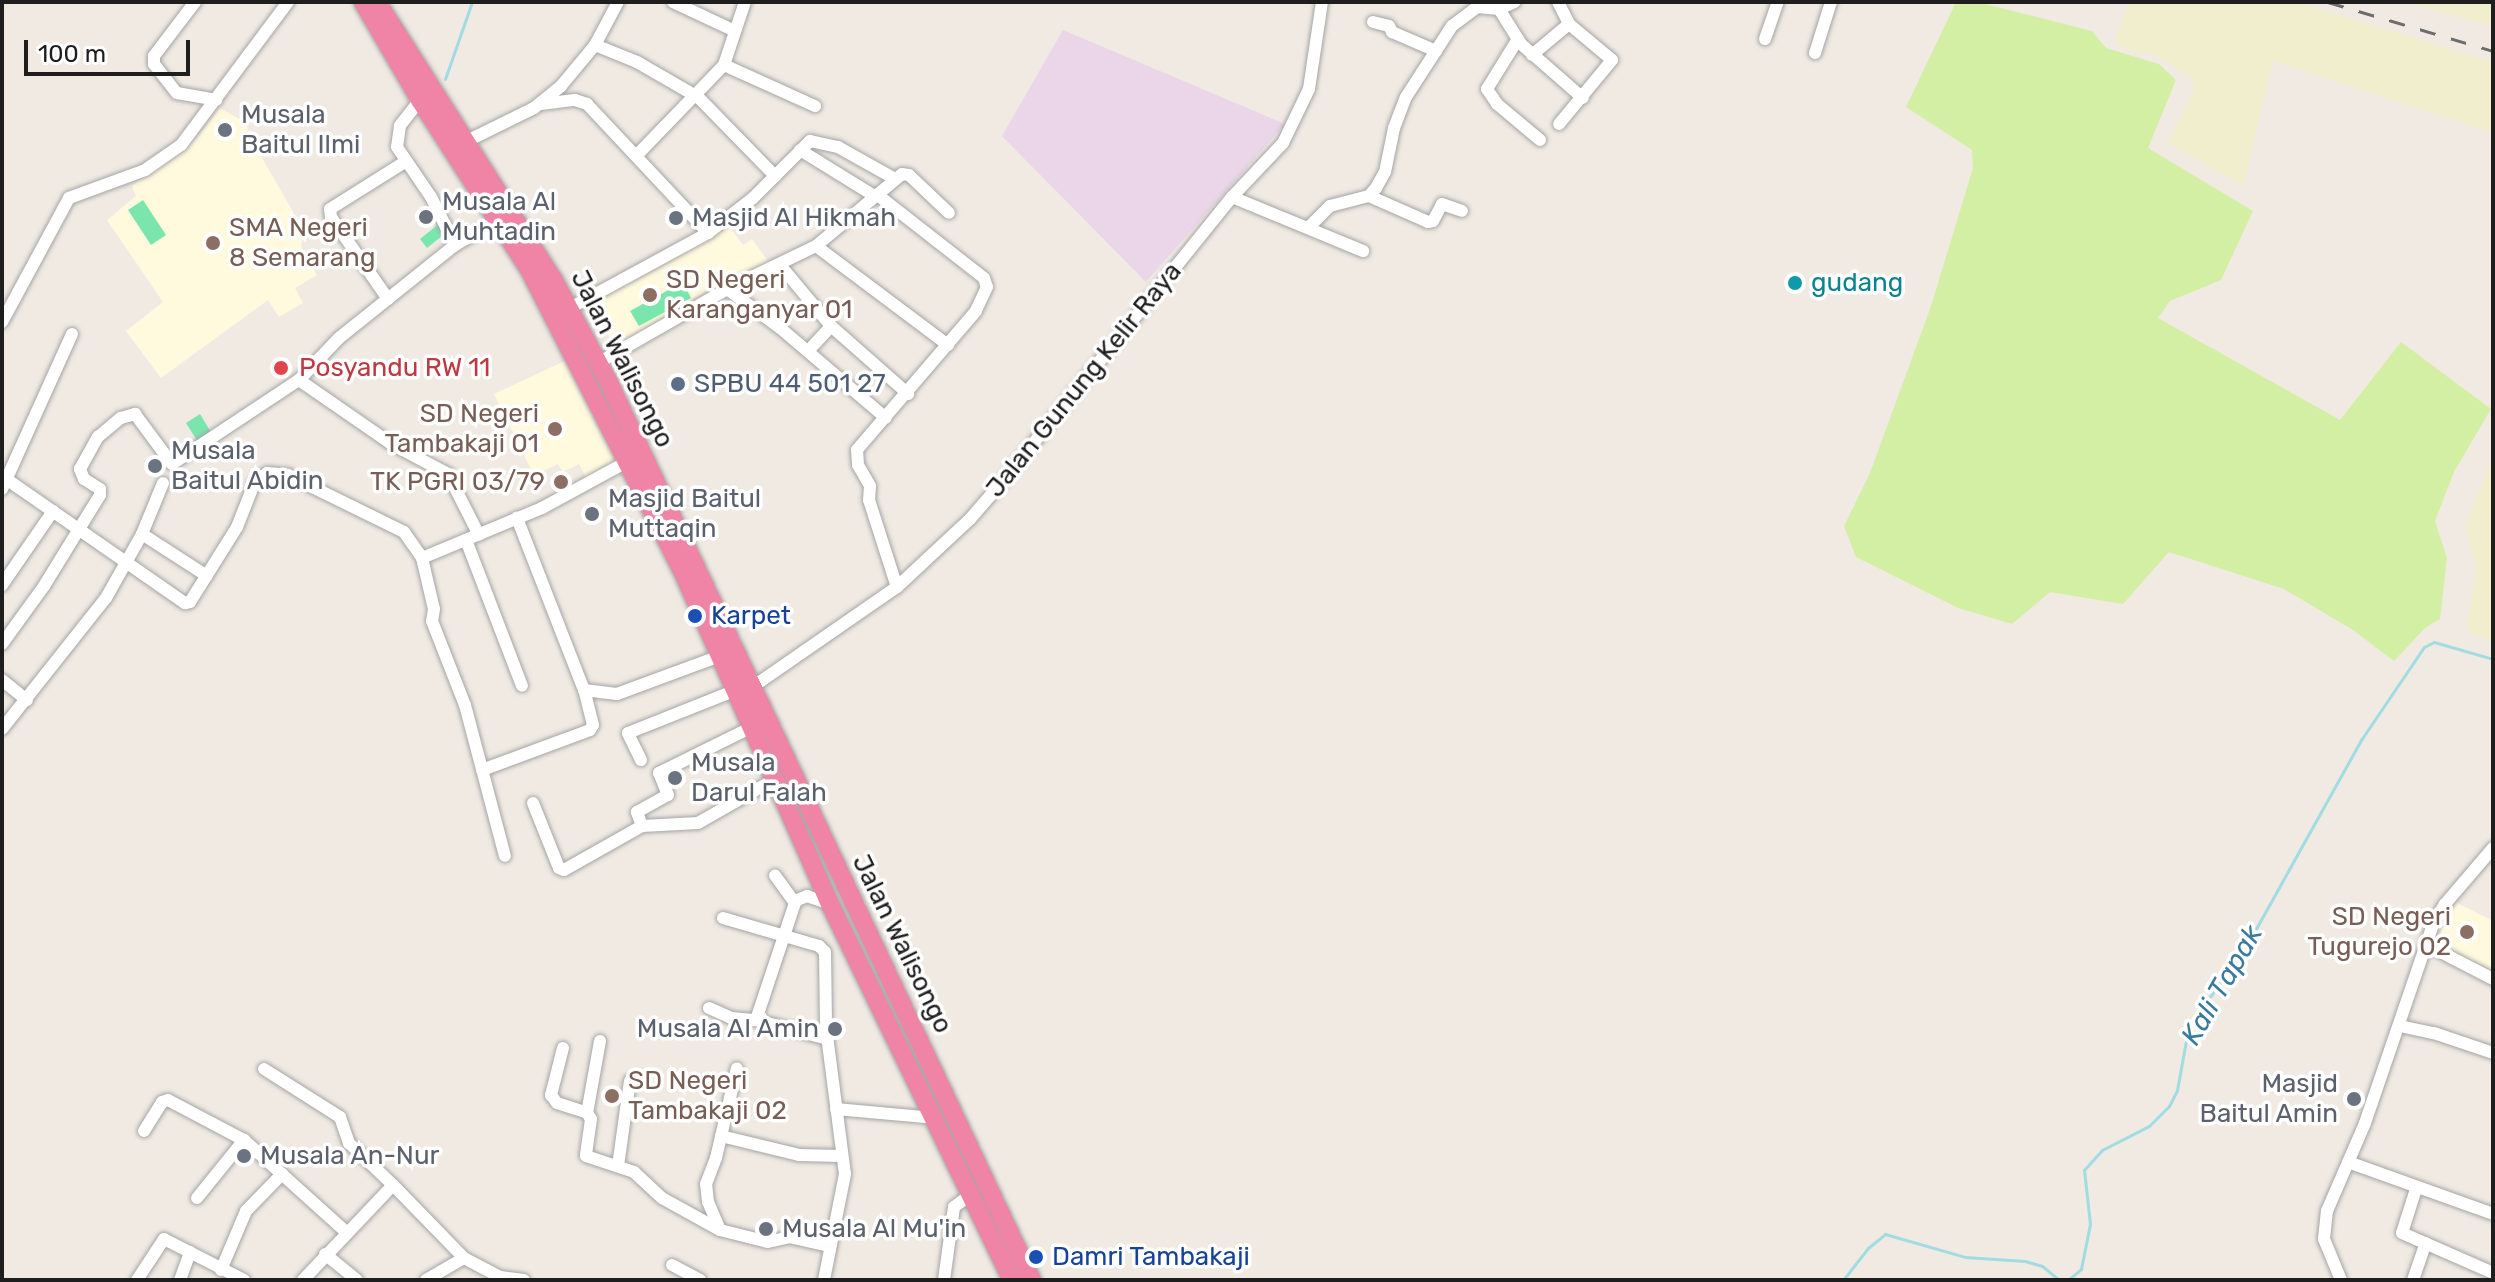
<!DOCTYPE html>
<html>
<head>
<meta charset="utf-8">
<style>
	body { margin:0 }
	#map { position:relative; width:2495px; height:1282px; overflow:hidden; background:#f0eae3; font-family:Rubik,sans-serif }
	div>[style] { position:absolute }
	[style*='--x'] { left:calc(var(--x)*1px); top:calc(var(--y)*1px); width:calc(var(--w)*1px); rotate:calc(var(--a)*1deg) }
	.industrial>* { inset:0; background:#ead5e9 }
	.education>* { inset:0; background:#fffadd }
	.farmland>* { inset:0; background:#f1eecd }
	.grass>* { inset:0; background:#d3efa4 }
	.pitch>* { inset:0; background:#7ae6ad }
	.stream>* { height:3px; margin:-1.5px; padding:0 1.5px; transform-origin:1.5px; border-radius:1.5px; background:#a0dce2 }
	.roads { filter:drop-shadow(0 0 2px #a5a5a5) drop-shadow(0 0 2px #a5a5a5) }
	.minor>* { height:12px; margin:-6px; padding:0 6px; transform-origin:6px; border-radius:6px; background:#fff }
	.highway>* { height:18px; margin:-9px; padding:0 9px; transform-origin:9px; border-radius:9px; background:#ef84a6 }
	.rail>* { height:3px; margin-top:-1.5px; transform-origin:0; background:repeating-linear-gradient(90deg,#6c6c6c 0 16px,transparent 0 32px) }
	.dots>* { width:22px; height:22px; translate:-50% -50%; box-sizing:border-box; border:4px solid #fff; border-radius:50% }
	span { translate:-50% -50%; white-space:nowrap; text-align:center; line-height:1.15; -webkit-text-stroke:7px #fff; paint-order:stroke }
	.worship-label { font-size:26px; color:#5b616d }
	.left { translate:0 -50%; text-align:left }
	.right { translate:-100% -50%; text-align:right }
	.education-label { font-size:26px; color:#785e54 }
	.culture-label { font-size:26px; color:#0d838f }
	.street-label { font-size:26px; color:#1e1e1e }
	.health-label { font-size:26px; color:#be3a42 }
	.service-label { font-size:26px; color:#4e5e75 }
	.transit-label { font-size:26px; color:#164399 }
	.water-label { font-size:28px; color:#3b7a9e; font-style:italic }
	.frame { position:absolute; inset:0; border:4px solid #1e1e1e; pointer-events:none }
	.scale { position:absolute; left:24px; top:40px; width:166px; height:36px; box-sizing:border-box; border:4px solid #1e1e1e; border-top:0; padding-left:10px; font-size:24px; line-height:28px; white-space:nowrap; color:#1e1e1e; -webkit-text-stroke:6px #fff; paint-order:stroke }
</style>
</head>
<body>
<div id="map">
	<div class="industrial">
		<i style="clip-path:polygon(1063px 30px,1285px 124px,1146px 282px,1002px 136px)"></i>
	</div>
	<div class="education">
		<i style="clip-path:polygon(220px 108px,246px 123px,250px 137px,304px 231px,301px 246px,317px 275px,295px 288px,303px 303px,279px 317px,268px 300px,161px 378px,126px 331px,163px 302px,107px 220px,136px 196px,132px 186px,197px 138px)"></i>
		<i style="clip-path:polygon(725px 221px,743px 245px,752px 239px,768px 261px,751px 273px,710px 289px,615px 347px,589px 301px)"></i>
		<i style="clip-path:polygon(567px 360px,617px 463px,586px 478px,579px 464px,563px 472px,558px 464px,543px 471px,547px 479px,538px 484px,494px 394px)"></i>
		<i style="clip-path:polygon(2457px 903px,2493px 921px,2493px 971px,2435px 943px)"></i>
	</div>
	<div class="farmland">
		<i style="clip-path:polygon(2130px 2px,2296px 2px,2493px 62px,2493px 133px,2273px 61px,2243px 186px,2168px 143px,2194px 88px,2192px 78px,2151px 53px,2133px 52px,2117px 45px,2115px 39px)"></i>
		<i style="clip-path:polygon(2408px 2px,2493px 2px,2493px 27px)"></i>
		<i style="clip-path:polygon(2493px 456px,2493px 641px,2467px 631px,2476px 567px,2465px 527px)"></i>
	</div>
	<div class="grass">
		<i style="clip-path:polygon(1956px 2px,1977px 2px,2092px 31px,2106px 48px,2159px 64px,2176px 80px,2148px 148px,2253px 211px,2221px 280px,2170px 301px,2158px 318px,2340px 420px,2401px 342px,2491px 409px,2454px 472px,2435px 521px,2447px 558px,2440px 619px,2425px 628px,2394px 661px,2353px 630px,2284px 589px,2169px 552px,2123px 604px,2050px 592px,2012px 624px,1958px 608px,1856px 557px,1844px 526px,1870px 473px,1931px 306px,1973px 168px,1972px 150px,1906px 107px)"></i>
	</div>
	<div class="pitch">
		<i style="clip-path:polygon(143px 200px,166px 235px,151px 245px,128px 210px)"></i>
		<i style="clip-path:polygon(440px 223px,447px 232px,427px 248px,420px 239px)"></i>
		<i style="clip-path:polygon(683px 282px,691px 298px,639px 326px,630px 311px)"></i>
		<i style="clip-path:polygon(200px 414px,212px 434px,198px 442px,186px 423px)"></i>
	</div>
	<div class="stream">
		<i style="--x:445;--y:79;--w:82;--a:-70.7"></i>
		<i style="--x:1843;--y:1280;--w:41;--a:-52"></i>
		<i style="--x:1868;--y:1248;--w:22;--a:-39"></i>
		<i style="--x:1885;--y:1234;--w:83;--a:16"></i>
		<i style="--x:1965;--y:1257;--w:60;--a:3.8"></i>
		<i style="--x:2025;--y:1261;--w:18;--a:16"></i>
		<i style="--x:2042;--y:1266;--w:21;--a:39"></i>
		<i style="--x:2058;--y:1279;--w:10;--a:6"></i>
		<i style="--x:2068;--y:1280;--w:17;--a:-40"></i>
		<i style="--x:2081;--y:1269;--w:46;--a:-78.7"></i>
		<i style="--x:2090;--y:1224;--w:54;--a:-96.3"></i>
		<i style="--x:2084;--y:1170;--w:27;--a:-48"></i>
		<i style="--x:2102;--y:1150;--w:53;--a:-27.1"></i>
		<i style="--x:2149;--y:1126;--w:28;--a:-45"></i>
		<i style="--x:2169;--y:1106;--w:18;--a:-63"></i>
		<i style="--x:2177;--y:1090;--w:56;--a:-79.7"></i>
		<i style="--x:2187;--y:1035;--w:38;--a:-60"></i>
		<i style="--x:2206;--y:1002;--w:62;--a:-53.5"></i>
		<i style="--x:2243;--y:952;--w:243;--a:-60.9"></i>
		<i style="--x:2361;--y:740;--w:112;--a:-55.9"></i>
		<i style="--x:2424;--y:647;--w:11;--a:-27"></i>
		<i style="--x:2434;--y:642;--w:61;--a:16.1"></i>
	</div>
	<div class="roads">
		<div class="minor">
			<i style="--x:195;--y:2;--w:68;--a:127.2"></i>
			<i style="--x:154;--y:56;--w:8;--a:90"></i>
			<i style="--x:154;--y:64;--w:37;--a:52"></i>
			<i style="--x:177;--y:93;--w:40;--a:10"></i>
			<i style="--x:673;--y:2;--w:68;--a:25.1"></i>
			<i style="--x:1558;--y:2;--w:25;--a:63"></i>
			<i style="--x:1569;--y:24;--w:56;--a:39.9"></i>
			<i style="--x:1612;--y:60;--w:83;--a:129.6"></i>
			<i style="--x:1499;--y:9;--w:41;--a:57.8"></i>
			<i style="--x:1521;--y:44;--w:82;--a:41.1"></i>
			<i style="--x:1373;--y:22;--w:16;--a:14"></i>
			<i style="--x:1389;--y:26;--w:7;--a:63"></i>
			<i style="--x:1392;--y:32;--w:48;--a:23.4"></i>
			<i style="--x:1518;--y:39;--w:59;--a:121.8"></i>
			<i style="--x:1487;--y:89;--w:18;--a:56"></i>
			<i style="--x:1497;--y:104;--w:56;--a:39.9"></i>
			<i style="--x:1765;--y:39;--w:39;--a:-71"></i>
			<i style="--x:595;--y:45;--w:45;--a:22"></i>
			<i style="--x:637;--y:62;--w:60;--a:30"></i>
			<i style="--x:1815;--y:53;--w:53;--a:-72.6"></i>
			<i style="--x:1532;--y:55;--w:48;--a:-40"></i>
			<i style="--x:724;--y:65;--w:100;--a:24.3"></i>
			<i style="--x:697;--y:96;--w:112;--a:45.7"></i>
			<i style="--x:420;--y:100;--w:33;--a:128"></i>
			<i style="--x:400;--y:126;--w:21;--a:98"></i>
			<i style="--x:397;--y:147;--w:60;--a:55.8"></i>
			<i style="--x:431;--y:197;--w:54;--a:63.4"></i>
			<i style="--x:541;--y:104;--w:34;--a:-7"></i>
			<i style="--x:575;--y:100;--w:13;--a:18"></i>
			<i style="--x:587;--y:104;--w:177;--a:46.8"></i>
			<i style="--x:465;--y:142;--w:77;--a:-26.2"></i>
			<i style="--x:534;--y:108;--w:35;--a:-39"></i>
			<i style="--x:561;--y:86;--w:53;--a:-50.3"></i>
			<i style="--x:595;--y:45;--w:49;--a:-61.9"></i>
			<i style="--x:800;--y:150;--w:89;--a:31.7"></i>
			<i style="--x:637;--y:155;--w:125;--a:-46"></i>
			<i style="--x:724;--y:65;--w:66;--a:-71.6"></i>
			<i style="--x:879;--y:196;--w:133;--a:38"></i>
			<i style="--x:984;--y:278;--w:9;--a:72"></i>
			<i style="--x:987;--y:287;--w:26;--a:115"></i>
			<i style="--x:976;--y:311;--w:183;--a:130.6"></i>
			<i style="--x:857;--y:450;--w:15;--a:86"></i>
			<i style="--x:858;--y:465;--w:24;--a:60"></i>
			<i style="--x:870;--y:486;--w:14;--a:94"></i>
			<i style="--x:869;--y:500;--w:91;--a:72.2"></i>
			<i style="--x:1369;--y:196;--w:64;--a:23.8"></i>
			<i style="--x:1428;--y:222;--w:5;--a:-11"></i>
			<i style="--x:1433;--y:221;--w:19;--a:-62"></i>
			<i style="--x:1442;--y:204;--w:21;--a:19"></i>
			<i style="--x:1232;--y:197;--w:142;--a:22.4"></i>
			<i style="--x:1309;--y:227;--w:30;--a:-45"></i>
			<i style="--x:1330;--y:206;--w:40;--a:-14.4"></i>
			<i style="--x:1369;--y:196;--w:11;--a:-49"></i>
			<i style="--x:1376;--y:188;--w:18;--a:-61"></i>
			<i style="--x:1385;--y:172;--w:45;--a:-78.4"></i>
			<i style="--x:1394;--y:128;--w:33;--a:-69"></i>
			<i style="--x:1406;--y:97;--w:85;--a:-57.1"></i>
			<i style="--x:1452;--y:26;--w:31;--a:-37"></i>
			<i style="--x:1477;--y:7;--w:22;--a:5"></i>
			<i style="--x:1499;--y:9;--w:17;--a:-24"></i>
			<i style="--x:816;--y:246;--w:165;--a:36.9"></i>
			<i style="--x:780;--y:265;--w:80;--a:50.1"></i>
			<i style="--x:831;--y:326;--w:103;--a:41.4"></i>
			<i style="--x:727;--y:289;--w:64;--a:36.2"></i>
			<i style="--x:779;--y:327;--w:140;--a:40.4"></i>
			<i style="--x:388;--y:299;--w:100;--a:-124.8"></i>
			<i style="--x:331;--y:217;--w:8;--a:-97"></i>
			<i style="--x:330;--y:209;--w:89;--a:-32.1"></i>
			<i style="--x:570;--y:308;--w:157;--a:-28.5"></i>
			<i style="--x:708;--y:233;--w:57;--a:-37.9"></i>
			<i style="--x:753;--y:198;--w:81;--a:-45"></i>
			<i style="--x:810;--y:141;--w:29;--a:12"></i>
			<i style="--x:838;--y:147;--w:65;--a:29.3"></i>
			<i style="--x:2;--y:322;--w:141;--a:-61.6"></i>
			<i style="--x:69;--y:198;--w:81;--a:-20.2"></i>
			<i style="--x:145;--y:170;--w:44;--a:-34.8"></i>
			<i style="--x:181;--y:145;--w:179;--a:-53.2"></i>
			<i style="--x:808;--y:351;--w:34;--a:-47"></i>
			<i style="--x:598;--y:363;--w:149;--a:-29.8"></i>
			<i style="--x:727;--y:289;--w:99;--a:-25.8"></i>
			<i style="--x:816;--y:246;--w:112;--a:-39.9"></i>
			<i style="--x:902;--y:174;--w:7;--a:8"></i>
			<i style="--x:909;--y:175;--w:55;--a:43.5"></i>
			<i style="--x:299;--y:380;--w:111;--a:34.7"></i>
			<i style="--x:390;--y:443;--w:66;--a:28.1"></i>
			<i style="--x:448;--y:474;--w:68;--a:63.1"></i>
			<i style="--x:2;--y:476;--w:223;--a:34.8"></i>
			<i style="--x:185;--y:603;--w:5;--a:-11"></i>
			<i style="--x:190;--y:602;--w:89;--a:-57.9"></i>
			<i style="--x:237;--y:527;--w:46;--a:-68.4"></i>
			<i style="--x:254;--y:484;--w:17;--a:-40"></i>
			<i style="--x:267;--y:473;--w:21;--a:5"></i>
			<i style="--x:288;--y:475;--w:129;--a:26.2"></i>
			<i style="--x:404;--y:532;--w:32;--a:55"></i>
			<i style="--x:422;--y:558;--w:52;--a:76.8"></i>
			<i style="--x:434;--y:609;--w:12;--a:99"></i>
			<i style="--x:432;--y:621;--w:90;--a:68.6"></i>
			<i style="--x:465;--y:705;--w:156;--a:75.2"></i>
			<i style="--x:2;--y:489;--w:170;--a:-65.7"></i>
			<i style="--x:142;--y:534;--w:77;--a:32.9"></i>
			<i style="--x:466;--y:540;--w:156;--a:69"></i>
			<i style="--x:422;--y:558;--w:130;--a:-22.6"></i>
			<i style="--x:542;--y:508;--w:94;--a:-28.5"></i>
			<i style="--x:2;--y:585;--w:90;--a:-55.4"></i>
			<i style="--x:2;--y:644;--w:72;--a:-54.1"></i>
			<i style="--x:44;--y:586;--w:107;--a:-58.4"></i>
			<i style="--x:100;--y:495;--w:6;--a:-90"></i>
			<i style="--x:100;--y:489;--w:19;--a:-148"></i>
			<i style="--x:84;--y:479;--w:11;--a:-112"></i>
			<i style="--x:80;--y:469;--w:37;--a:-61"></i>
			<i style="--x:98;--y:437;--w:30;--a:-40"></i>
			<i style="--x:121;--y:418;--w:15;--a:-16"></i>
			<i style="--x:135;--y:414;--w:62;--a:53.5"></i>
			<i style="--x:172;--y:464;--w:152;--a:-33.5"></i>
			<i style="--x:299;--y:380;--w:58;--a:-46.4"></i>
			<i style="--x:339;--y:338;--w:149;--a:-38.7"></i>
			<i style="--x:455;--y:245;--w:49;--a:-29.2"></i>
			<i style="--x:2;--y:680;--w:32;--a:39"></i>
			<i style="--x:751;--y:688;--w:178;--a:-34.7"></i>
			<i style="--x:897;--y:587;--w:100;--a:-43"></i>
			<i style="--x:970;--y:519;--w:49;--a:-49.1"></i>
			<i style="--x:1002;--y:482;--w:366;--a:-51.1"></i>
			<i style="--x:1232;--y:197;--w:74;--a:-46.6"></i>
			<i style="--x:1283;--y:143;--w:60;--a:-64.3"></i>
			<i style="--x:1309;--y:89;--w:88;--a:-81.5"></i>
			<i style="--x:584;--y:690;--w:33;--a:7"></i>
			<i style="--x:617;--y:694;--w:110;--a:-20.3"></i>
			<i style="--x:2;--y:729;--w:167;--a:-51.6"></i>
			<i style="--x:106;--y:598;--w:73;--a:-60.6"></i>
			<i style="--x:142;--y:534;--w:55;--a:-67.6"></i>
			<i style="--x:641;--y:760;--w:30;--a:-116"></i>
			<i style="--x:628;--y:733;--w:116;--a:-21.7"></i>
			<i style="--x:482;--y:770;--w:115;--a:-20.3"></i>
			<i style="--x:590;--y:730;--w:6;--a:-59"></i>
			<i style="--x:593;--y:725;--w:36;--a:-104"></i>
			<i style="--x:584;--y:690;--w:185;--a:-111.3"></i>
			<i style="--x:533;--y:803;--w:70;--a:68.2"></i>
			<i style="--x:559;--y:868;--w:5;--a:22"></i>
			<i style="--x:564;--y:870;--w:90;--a:-29.4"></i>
			<i style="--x:642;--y:826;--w:56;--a:-3.1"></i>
			<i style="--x:698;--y:823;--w:89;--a:-29.7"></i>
			<i style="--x:642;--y:826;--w:15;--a:-110"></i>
			<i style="--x:637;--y:812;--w:35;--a:-29"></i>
			<i style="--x:668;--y:795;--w:24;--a:-112"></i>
			<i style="--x:659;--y:773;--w:104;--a:-26.3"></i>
			<i style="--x:795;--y:901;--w:13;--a:-23"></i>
			<i style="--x:807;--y:896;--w:24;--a:19"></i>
			<i style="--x:723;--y:918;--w:100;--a:16.3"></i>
			<i style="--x:819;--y:946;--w:8;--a:45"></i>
			<i style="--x:825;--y:952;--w:76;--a:89.2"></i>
			<i style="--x:826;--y:1028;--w:147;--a:82.6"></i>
			<i style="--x:845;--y:1174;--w:108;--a:101.2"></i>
			<i style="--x:2427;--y:945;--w:74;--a:27.3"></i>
			<i style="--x:709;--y:1008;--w:24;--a:24"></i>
			<i style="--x:731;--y:1018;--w:25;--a:5"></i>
			<i style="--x:756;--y:1020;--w:74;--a:14.8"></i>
			<i style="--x:756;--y:1020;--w:123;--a:-71.6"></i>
			<i style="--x:795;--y:903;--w:34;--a:-126"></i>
			<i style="--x:2400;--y:1026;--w:35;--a:12"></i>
			<i style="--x:2434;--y:1033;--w:62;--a:18.7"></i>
			<i style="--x:600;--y:1041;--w:73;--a:100.2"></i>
			<i style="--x:587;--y:1113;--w:7;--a:56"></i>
			<i style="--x:591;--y:1119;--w:37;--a:98"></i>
			<i style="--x:586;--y:1156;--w:51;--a:18.4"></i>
			<i style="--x:634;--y:1172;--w:38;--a:43"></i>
			<i style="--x:662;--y:1198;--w:66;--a:28.9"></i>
			<i style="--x:720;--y:1230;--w:49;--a:14"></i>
			<i style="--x:768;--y:1242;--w:22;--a:-13"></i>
			<i style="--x:789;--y:1237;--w:42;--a:12.4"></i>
			<i style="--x:563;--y:1048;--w:49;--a:104.3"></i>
			<i style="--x:551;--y:1095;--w:10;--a:53"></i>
			<i style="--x:557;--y:1103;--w:32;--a:18"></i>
			<i style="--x:264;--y:1069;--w:90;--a:32.3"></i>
			<i style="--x:340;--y:1117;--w:28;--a:71"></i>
			<i style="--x:349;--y:1143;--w:61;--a:43.7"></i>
			<i style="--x:836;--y:1109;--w:98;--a:5.2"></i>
			<i style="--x:144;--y:1131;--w:34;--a:-58"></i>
			<i style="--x:162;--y:1102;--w:6;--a:-18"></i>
			<i style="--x:168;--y:1100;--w:86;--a:27.8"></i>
			<i style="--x:244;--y:1140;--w:137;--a:42"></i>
			<i style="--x:721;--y:1136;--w:80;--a:13.7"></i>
			<i style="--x:799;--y:1155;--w:42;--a:1.4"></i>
			<i style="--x:2348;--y:1162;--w:154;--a:19.7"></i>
			<i style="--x:618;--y:1166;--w:86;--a:-82"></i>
			<i style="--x:2416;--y:1189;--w:46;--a:107.7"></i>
			<i style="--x:2402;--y:1233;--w:99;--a:23.7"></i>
			<i style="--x:197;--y:1198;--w:75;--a:-51"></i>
			<i style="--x:720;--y:1230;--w:30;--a:-113"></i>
			<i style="--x:708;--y:1202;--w:18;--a:-96"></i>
			<i style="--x:706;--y:1184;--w:28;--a:-69"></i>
			<i style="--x:716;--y:1158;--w:92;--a:-76.9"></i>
			<i style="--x:325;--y:1254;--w:41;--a:39.1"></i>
			<i style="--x:672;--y:1265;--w:32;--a:28"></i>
			<i style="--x:221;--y:1270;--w:64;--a:-67"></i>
			<i style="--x:246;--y:1211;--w:52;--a:-45.8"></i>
			<i style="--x:137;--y:1280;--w:49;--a:-56.6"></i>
			<i style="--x:164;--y:1239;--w:90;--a:27.1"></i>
			<i style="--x:180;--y:1280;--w:30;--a:-70"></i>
			<i style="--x:303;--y:1280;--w:131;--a:-46.5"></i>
			<i style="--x:393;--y:1185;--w:102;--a:45.8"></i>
			<i style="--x:464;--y:1258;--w:41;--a:27.8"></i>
			<i style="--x:500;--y:1277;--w:24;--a:7"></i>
			<i style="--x:426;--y:1280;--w:44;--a:-30.1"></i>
			<i style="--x:944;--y:1280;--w:74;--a:-82.2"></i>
			<i style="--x:954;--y:1207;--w:20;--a:-37"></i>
			<i style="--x:2341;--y:1280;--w:44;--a:-112.5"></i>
			<i style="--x:2324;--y:1239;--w:28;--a:-84"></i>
			<i style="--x:2327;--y:1211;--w:96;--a:-66.6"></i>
			<i style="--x:2365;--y:1123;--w:213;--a:-71.1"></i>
			<i style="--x:2434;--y:922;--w:21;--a:-59"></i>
			<i style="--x:2445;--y:904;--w:74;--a:-49.4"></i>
			<i style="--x:2413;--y:1280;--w:39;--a:-71"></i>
		</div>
		<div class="highway">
			<i style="--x:363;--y:2;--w:113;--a:59.8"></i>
			<i style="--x:420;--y:100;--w:201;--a:57.2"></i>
			<i style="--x:529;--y:269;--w:335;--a:63.1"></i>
			<i style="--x:681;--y:568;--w:368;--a:66.1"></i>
			<i style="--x:830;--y:904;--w:418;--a:64.2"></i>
			<i style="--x:377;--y:2;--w:328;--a:57.6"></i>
			<i style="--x:553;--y:279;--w:120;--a:61.7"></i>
			<i style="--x:610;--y:385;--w:989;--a:64.76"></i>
		</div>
	</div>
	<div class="rail">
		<i style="--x:2328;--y:2;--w:172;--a:16.5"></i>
	</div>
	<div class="dots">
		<i style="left:225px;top:130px;background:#6b7280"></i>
		<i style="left:426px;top:217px;background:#6b7280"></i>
		<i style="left:676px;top:218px;background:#6b7280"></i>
		<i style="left:213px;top:243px;background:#8d6e63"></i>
		<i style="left:1795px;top:283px;background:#0f9aa8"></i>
		<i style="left:650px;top:295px;background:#8d6e63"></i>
		<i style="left:281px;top:368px;background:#e0444e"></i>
		<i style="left:678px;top:384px;background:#5c6f8a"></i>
		<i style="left:555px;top:429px;background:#8d6e63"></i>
		<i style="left:155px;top:466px;background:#6b7280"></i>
		<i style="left:561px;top:482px;background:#8d6e63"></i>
		<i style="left:592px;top:514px;background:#6b7280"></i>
		<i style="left:695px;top:616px;background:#1a4fb4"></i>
		<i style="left:675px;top:778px;background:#6b7280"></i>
		<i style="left:2467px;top:932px;background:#8d6e63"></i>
		<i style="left:835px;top:1029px;background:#6b7280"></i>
		<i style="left:612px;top:1096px;background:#8d6e63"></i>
		<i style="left:2354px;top:1099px;background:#6b7280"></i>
		<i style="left:244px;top:1156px;background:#6b7280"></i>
		<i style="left:766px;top:1229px;background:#6b7280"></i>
		<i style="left:1036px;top:1257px;background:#1a4fb4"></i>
	</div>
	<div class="worship-label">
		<span class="left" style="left:241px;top:130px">Musala<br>Baitul Ilmi</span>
		<span class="left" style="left:442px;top:217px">Musala Al<br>Muhtadin</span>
		<span class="left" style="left:692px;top:218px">Masjid Al Hikmah</span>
		<span class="left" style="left:171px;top:466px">Musala<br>Baitul Abidin</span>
		<span class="left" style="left:608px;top:514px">Masjid Baitul<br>Muttaqin</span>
		<span class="left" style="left:691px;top:778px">Musala<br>Darul Falah</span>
		<span class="right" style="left:819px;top:1029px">Musala Al Amin</span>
		<span class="right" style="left:2338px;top:1099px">Masjid<br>Baitul Amin</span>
		<span class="left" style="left:260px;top:1156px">Musala An-Nur</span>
		<span class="left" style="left:782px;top:1229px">Musala Al Mu'in</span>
	</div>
	<div class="education-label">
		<span class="left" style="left:229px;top:243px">SMA Negeri<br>8 Semarang</span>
		<span class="left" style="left:666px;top:295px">SD Negeri<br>Karanganyar 01</span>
		<span class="right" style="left:539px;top:429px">SD Negeri<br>Tambakaji 01</span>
		<span class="right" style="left:545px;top:482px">TK PGRI 03/79</span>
		<span class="right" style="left:2451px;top:932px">SD Negeri<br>Tugurejo 02</span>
		<span class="left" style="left:628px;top:1096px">SD Negeri<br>Tambakaji 02</span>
	</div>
	<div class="culture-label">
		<span class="left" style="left:1811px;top:283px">gudang</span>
	</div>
	<div class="street-label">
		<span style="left:622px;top:359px;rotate:63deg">Jalan Walisongo</span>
		<span style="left:1084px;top:380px;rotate:-51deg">Jalan Gunung Kelir Raya</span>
		<span style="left:902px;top:944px;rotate:64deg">Jalan Walisongo</span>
	</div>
	<div class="health-label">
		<span class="left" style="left:299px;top:368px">Posyandu RW 11</span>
	</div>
	<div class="service-label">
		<span class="left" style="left:694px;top:384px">SPBU 44 501 27</span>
	</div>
	<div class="transit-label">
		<span class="left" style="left:711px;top:616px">Karpet</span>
		<span class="left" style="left:1052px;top:1257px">Damri Tambakaji</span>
	</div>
	<div class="water-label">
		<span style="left:2222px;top:985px;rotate:-60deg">Kali Tapak</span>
	</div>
	<div class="frame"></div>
	<div class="scale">100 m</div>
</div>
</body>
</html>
